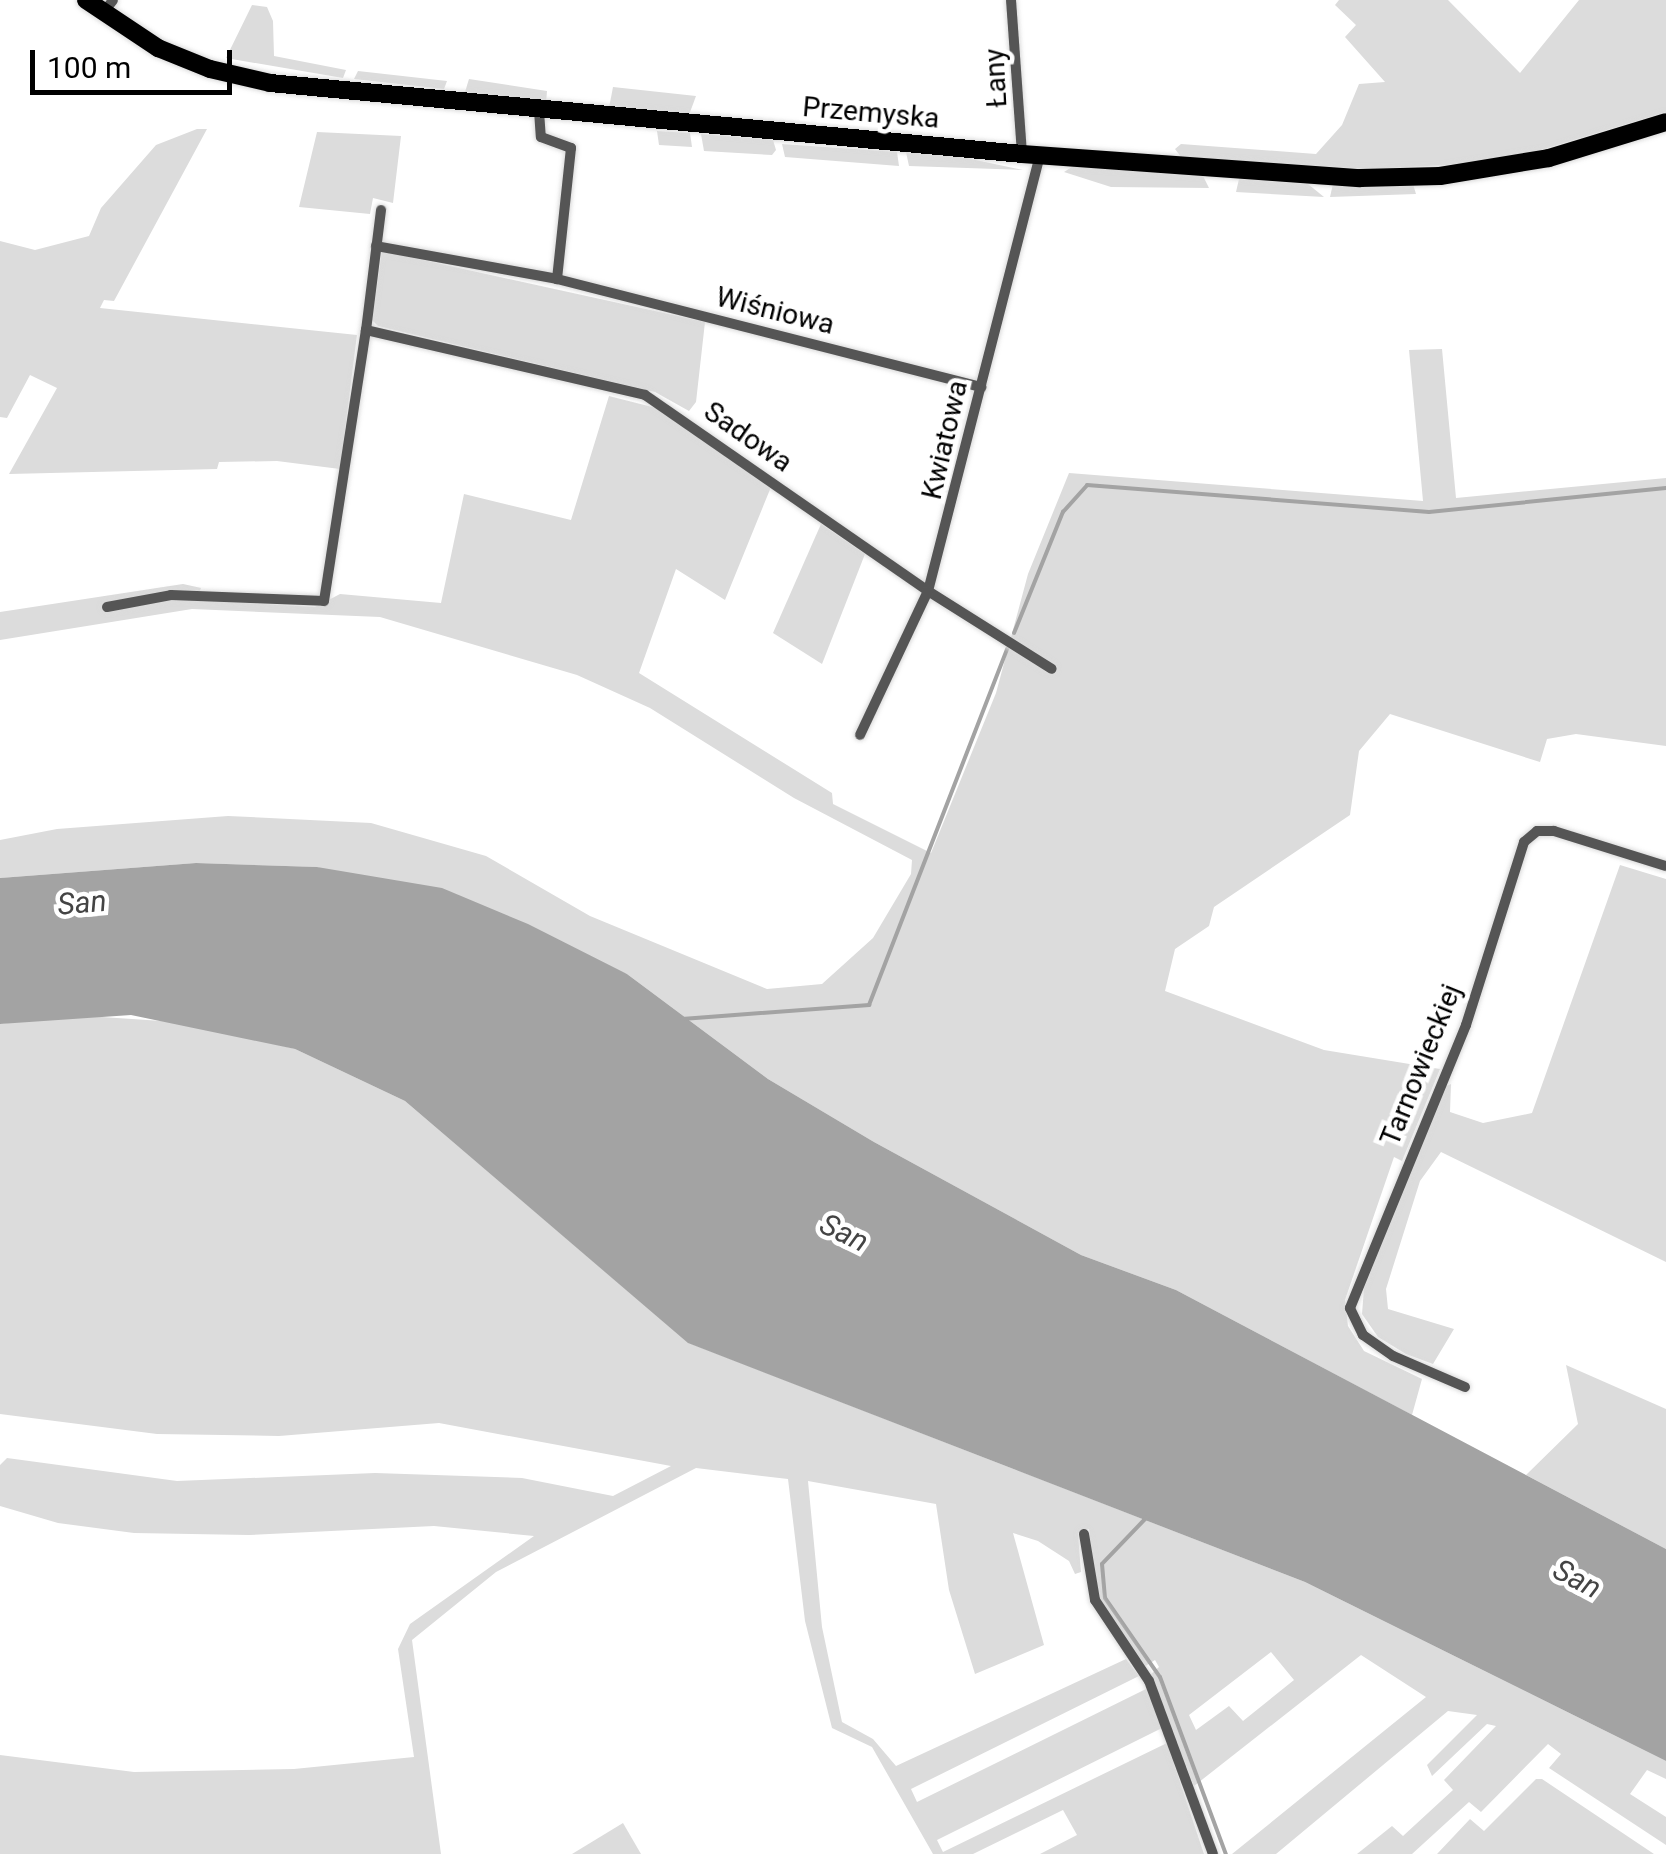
<!DOCTYPE html>
<html>
<head>
<meta charset="utf-8">
<style>
	body { margin:0 }
	#map { position:relative; width:1666px; height:1854px; overflow:hidden; background:#fff; font-family:Roboto,sans-serif }
	div>[style] { position:absolute }
	[style*='--x'] { left:calc(var(--x)*1px); top:calc(var(--y)*1px); width:calc(var(--w)*1px); rotate:calc(var(--a)*1deg) }
	.green>* { inset:0; background:#dcdcdc }
	.water>* { inset:0; background:#a3a3a3 }
	.stream>* { height:4px; margin:-2px; padding:0 2px; transform-origin:2px; border-radius:2px; background:#a3a3a3 }
	.roads { filter:drop-shadow(0 0 2px #dbdbdb) drop-shadow(0 0 2px #dbdbdb) }
	.street>* { height:10px; margin:-5px; padding:0 5px; transform-origin:5px; border-radius:5px; background:#555 }
	.primary>* { height:18px; margin:-9px; padding:0 9px; transform-origin:9px; border-radius:9px; background:#000 }
	span { translate:-50% -50%; white-space:nowrap; text-align:center; line-height:1.15; -webkit-text-stroke:9px #fff; paint-order:stroke }
	.street-label { font-size:28px; color:#000 }
	.water-label { font-size:30px; color:#444; font-style:italic }
	.scale { position:absolute; left:30px; top:50px; width:202px; height:45px; box-sizing:border-box; border:5px solid #000; border-top:0; padding-left:12px; font-size:30px; line-height:35px; white-space:nowrap; color:#000; -webkit-text-stroke:8px #fff; paint-order:stroke }
</style>
</head>
<body>
<div id="map">
	<div class="green">
		<i style="clip-path:polygon(1339px 0,1448px 0,1520px 73px,1579px 0,1666px 0,1666px 112px,1521px 156px,1446px 165px,1367px 169px,1181px 157px,1175px 149px,1181px 144px,1316px 154px,1342px 125px,1359px 84px,1385px 82px,1345px 37px,1356px 25px,1335px 5px)"></i>
		<i style="clip-path:polygon(252px 5px,267px 7px,273px 21px,274px 56px,346px 70px,343px 78px,226px 58px)"></i>
		<i style="clip-path:polygon(358px 71px,447px 81px,444px 89px,354px 79px)"></i>
		<i style="clip-path:polygon(469px 79px,547px 91px,546px 103px,465px 92px)"></i>
		<i style="clip-path:polygon(613px 87px,696px 96px,689px 115px,609px 108px)"></i>
		<i style="clip-path:polygon(197px 129px,207px 129px,114px 301px,104px 300px,100px 308px,357px 335px,340px 469px,277px 461px,219px 462px,217px 469px,9px 474px,57px 388px,30px 375px,7px 418px,0 417px,0 241px,35px 250px,89px 236px,101px 208px,156px 145px)"></i>
		<i style="clip-path:polygon(657px 131px,690px 133px,692px 147px,659px 145px)"></i>
		<i style="clip-path:polygon(317px 132px,401px 136px,393px 203px,373px 198px,370px 214px,299px 207px)"></i>
		<i style="clip-path:polygon(701px 134px,773px 140px,776px 150px,772px 155px,704px 151px)"></i>
		<i style="clip-path:polygon(782px 144px,897px 152px,899px 166px,785px 157px)"></i>
		<i style="clip-path:polygon(906px 152px,957px 156px,1023px 170px,909px 166px)"></i>
		<i style="clip-path:polygon(1075px 165px,1202px 174px,1209px 188px,1111px 187px,1064px 172px)"></i>
		<i style="clip-path:polygon(1239px 179px,1308px 184px,1324px 197px,1236px 192px)"></i>
		<i style="clip-path:polygon(1413px 184px,1416px 194px,1330px 197px,1333px 184px)"></i>
		<i style="clip-path:polygon(382px 251px,705px 322px,696px 402px,689px 411px,655px 392px,378px 326px,372px 320px)"></i>
		<i style="clip-path:polygon(1442px 349px,1456px 498px,1666px 478px,1666px 746px,1576px 734px,1547px 739px,1540px 762px,1390px 714px,1359px 751px,1350px 815px,1214px 907px,1209px 926px,1175px 949px,1165px 991px,1324px 1050px,1440px 1069px,1402px 1161px,1394px 1157px,1345px 1300px,1348px 1326px,1364px 1351px,1422px 1379px,1412px 1415px,1176px 1290px,1081px 1255px,874px 1142px,768px 1079px,627px 974px,317px 867px,196px 863px,0 878px,0 840px,57px 829px,228px 816px,371px 823px,486px 856px,590px 916px,767px 989px,822px 984px,873px 938px,911px 874px,912px 860px,794px 798px,650px 708px,577px 675px,380px 617px,192px 609px,0 640px,0 612px,183px 584px,201px 588px,197px 600px,315px 607px,340px 594px,441px 603px,464px 494px,571px 520px,609px 396px,664px 410px,771px 487px,725px 600px,676px 569px,639px 673px,832px 793px,833px 804px,931px 853px,996px 693px,1028px 574px,1069px 473px,1423px 501px,1409px 350px)"></i>
		<i style="clip-path:polygon(821px 524px,865px 554px,822px 664px,773px 633px)"></i>
		<i style="clip-path:polygon(1620px 865px,1666px 879px,1666px 1262px,1441px 1152px,1420px 1181px,1386px 1289px,1388px 1309px,1454px 1329px,1433px 1364px,1406px 1354px,1378px 1337px,1362px 1314px,1364px 1288px,1444px 1087px,1451px 1084px,1450px 1112px,1483px 1123px,1532px 1113px)"></i>
		<i style="clip-path:polygon(evenodd,72px 1015px,192px 1023px,295px 1049px,405px 1101px,689px 1343px,1305px 1582px,1666px 1761px,1666px 1779px,1647px 1770px,1630px 1794px,1666px 1817px,1666px 1845px,1549px 1768px,1561px 1754px,1548px 1744px,1481px 1812px,1469px 1802px,1412px 1854px,1357px 1854px,1392px 1826px,1403px 1836px,1453px 1790px,1444px 1780px,1496px 1726px,1487px 1724px,1432px 1776px,1427px 1765px,1477px 1715px,1448px 1711px,1276px 1854px,1232px 1854px,1426px 1697px,1361px 1655px,1194px 1786px,1150px 1675px,1159px 1667px,1155px 1660px,1144px 1667px,1096px 1593px,1089px 1529px,1078px 1533px,1081px 1572px,1075px 1574px,1069px 1561px,1038px 1541px,1013px 1533px,1044px 1645px,975px 1674px,949px 1590px,936px 1504px,808px 1481px,822px 1627px,842px 1722px,873px 1739px,896px 1766px,1126px 1659px,1139px 1676px,911px 1789px,917px 1802px,1148px 1688px,1162px 1728px,937px 1840px,943px 1852px,1167px 1743px,1204px 1854px,1040px 1854px,1077px 1835px,1063px 1810px,973px 1854px,933px 1854px,872px 1747px,832px 1728px,805px 1621px,788px 1479px,696px 1468px,496px 1572px,412px 1640px,441px 1854px,0 1854px,0 1755px,134px 1772px,294px 1769px,414px 1757px,398px 1649px,410px 1624px,534px 1536px,434px 1526px,249px 1535px,134px 1533px,58px 1523px,0 1506px,0 1465px,7px 1458px,177px 1481px,375px 1473px,522px 1478px,613px 1496px,671px 1466px,439px 1423px,279px 1436px,157px 1434px,0 1414px,0 1024px,72px 1015px,1271px 1652px,1294px 1680px,1243px 1721px,1229px 1706px,1196px 1730px,1189px 1715px,1271px 1652px)"></i>
		<i style="clip-path:polygon(1566px 1365px,1666px 1409px,1666px 1549px,1526px 1475px,1578px 1424px)"></i>
		<i style="clip-path:polygon(1536px 1779px,1542px 1779px,1654px 1854px,1437px 1854px,1470px 1819px,1484px 1831px)"></i>
		<i style="clip-path:polygon(623px 1823px,641px 1854px,572px 1854px)"></i>
	</div>
	<div class="water">
		<i style="clip-path:polygon(196px 863px,317px 867px,442px 888px,528px 924px,627px 974px,768px 1079px,874px 1142px,1081px 1255px,1176px 1290px,1666px 1549px,1666px 1761px,1305px 1582px,688px 1343px,405px 1101px,295px 1049px,131px 1015px,0 1024px,0 878px)"></i>
	</div>
	<div class="stream">
		<i style="--x:1014;--y:633;--w:131;--a:-68"></i>
		<i style="--x:1063;--y:512;--w:36;--a:-48"></i>
		<i style="--x:1087;--y:485;--w:343;--a:4.5"></i>
		<i style="--x:1429;--y:512;--w:238;--a:-5.8"></i>
		<i style="--x:682;--y:1019;--w:188;--a:-4.3"></i>
		<i style="--x:869;--y:1005;--w:382;--a:-68.8"></i>
		<i style="--x:1147;--y:1517;--w:65;--a:133.8"></i>
		<i style="--x:1102;--y:1564;--w:34;--a:85"></i>
		<i style="--x:1105;--y:1598;--w:96;--a:55.2"></i>
		<i style="--x:1160;--y:1677;--w:189;--a:69.6"></i>
	</div>
	<div class="roads">
		<div class="street">
			<i style="--x:1011;--y:0;--w:154;--a:85.9"></i>
			<i style="--x:103;--y:13;--w:16;--a:-52"></i>
			<i style="--x:539;--y:111;--w:26;--a:86"></i>
			<i style="--x:541;--y:137;--w:32;--a:20"></i>
			<i style="--x:571;--y:148;--w:132;--a:96.1"></i>
			<i style="--x:557;--y:279;--w:438;--a:14.3"></i>
			<i style="--x:1040;--y:155;--w:450;--a:104.4"></i>
			<i style="--x:928;--y:591;--w:146;--a:32.2"></i>
			<i style="--x:381;--y:210;--w:121;--a:97.1"></i>
			<i style="--x:366;--y:330;--w:286;--a:13.1"></i>
			<i style="--x:645;--y:395;--w:344;--a:34.7"></i>
			<i style="--x:928;--y:591;--w:159;--a:115.3"></i>
			<i style="--x:376;--y:246;--w:184;--a:10.3"></i>
			<i style="--x:107;--y:607;--w:65;--a:-10.6"></i>
			<i style="--x:171;--y:595;--w:153;--a:2.2"></i>
			<i style="--x:324;--y:601;--w:274;--a:-81.2"></i>
			<i style="--x:1465;--y:1387;--w:78;--a:-156.7"></i>
			<i style="--x:1393;--y:1356;--w:37;--a:-145"></i>
			<i style="--x:1363;--y:1335;--w:30;--a:-116"></i>
			<i style="--x:1350;--y:1308;--w:306;--a:-67.7"></i>
			<i style="--x:1466;--y:1025;--w:192;--a:-72.4"></i>
			<i style="--x:1524;--y:842;--w:17;--a:-40"></i>
			<i style="--x:1537;--y:831;--w:17;--a:0"></i>
			<i style="--x:1554;--y:831;--w:117;--a:17.4"></i>
			<i style="--x:1084;--y:1534;--w:67;--a:80.5"></i>
			<i style="--x:1095;--y:1600;--w:97;--a:56.3"></i>
			<i style="--x:1149;--y:1681;--w:184;--a:69.7"></i>
		</div>
		<div class="primary">
			<i style="--x:86;--y:0;--w:87;--a:33.7"></i>
			<i style="--x:158;--y:48;--w:56;--a:22"></i>
			<i style="--x:210;--y:69;--w:62;--a:13.1"></i>
			<i style="--x:270;--y:83;--w:755;--a:5.39"></i>
			<i style="--x:1022;--y:154;--w:339;--a:4.1"></i>
			<i style="--x:1360;--y:178;--w:80;--a:-1.4"></i>
			<i style="--x:1440;--y:176;--w:110;--a:-9.4"></i>
			<i style="--x:1549;--y:158;--w:122;--a:-17.1"></i>
		</div>
	</div>
	<div class="street-label">
		<span style="left:996px;top:78px;rotate:-93deg">Łany</span>
		<span style="left:871px;top:113px;rotate:5deg">Przemyska</span>
		<span style="left:775px;top:311px;rotate:14deg">Wiśniowa</span>
		<span style="left:748px;top:437px;rotate:35deg">Sadowa</span>
		<span style="left:945px;top:440px;rotate:-77deg">Kwiatowa</span>
		<span style="left:1421px;top:1065px;rotate:-68deg">Tarnowieckiej</span>
	</div>
	<div class="water-label">
		<span style="left:82px;top:903px;rotate:-5deg">San</span>
		<span style="left:844px;top:1233px;rotate:26deg">San</span>
		<span style="left:1577px;top:1579px;rotate:28deg">San</span>
	</div>
	<div class="scale">100 m</div>
</div>
</body>
</html>
